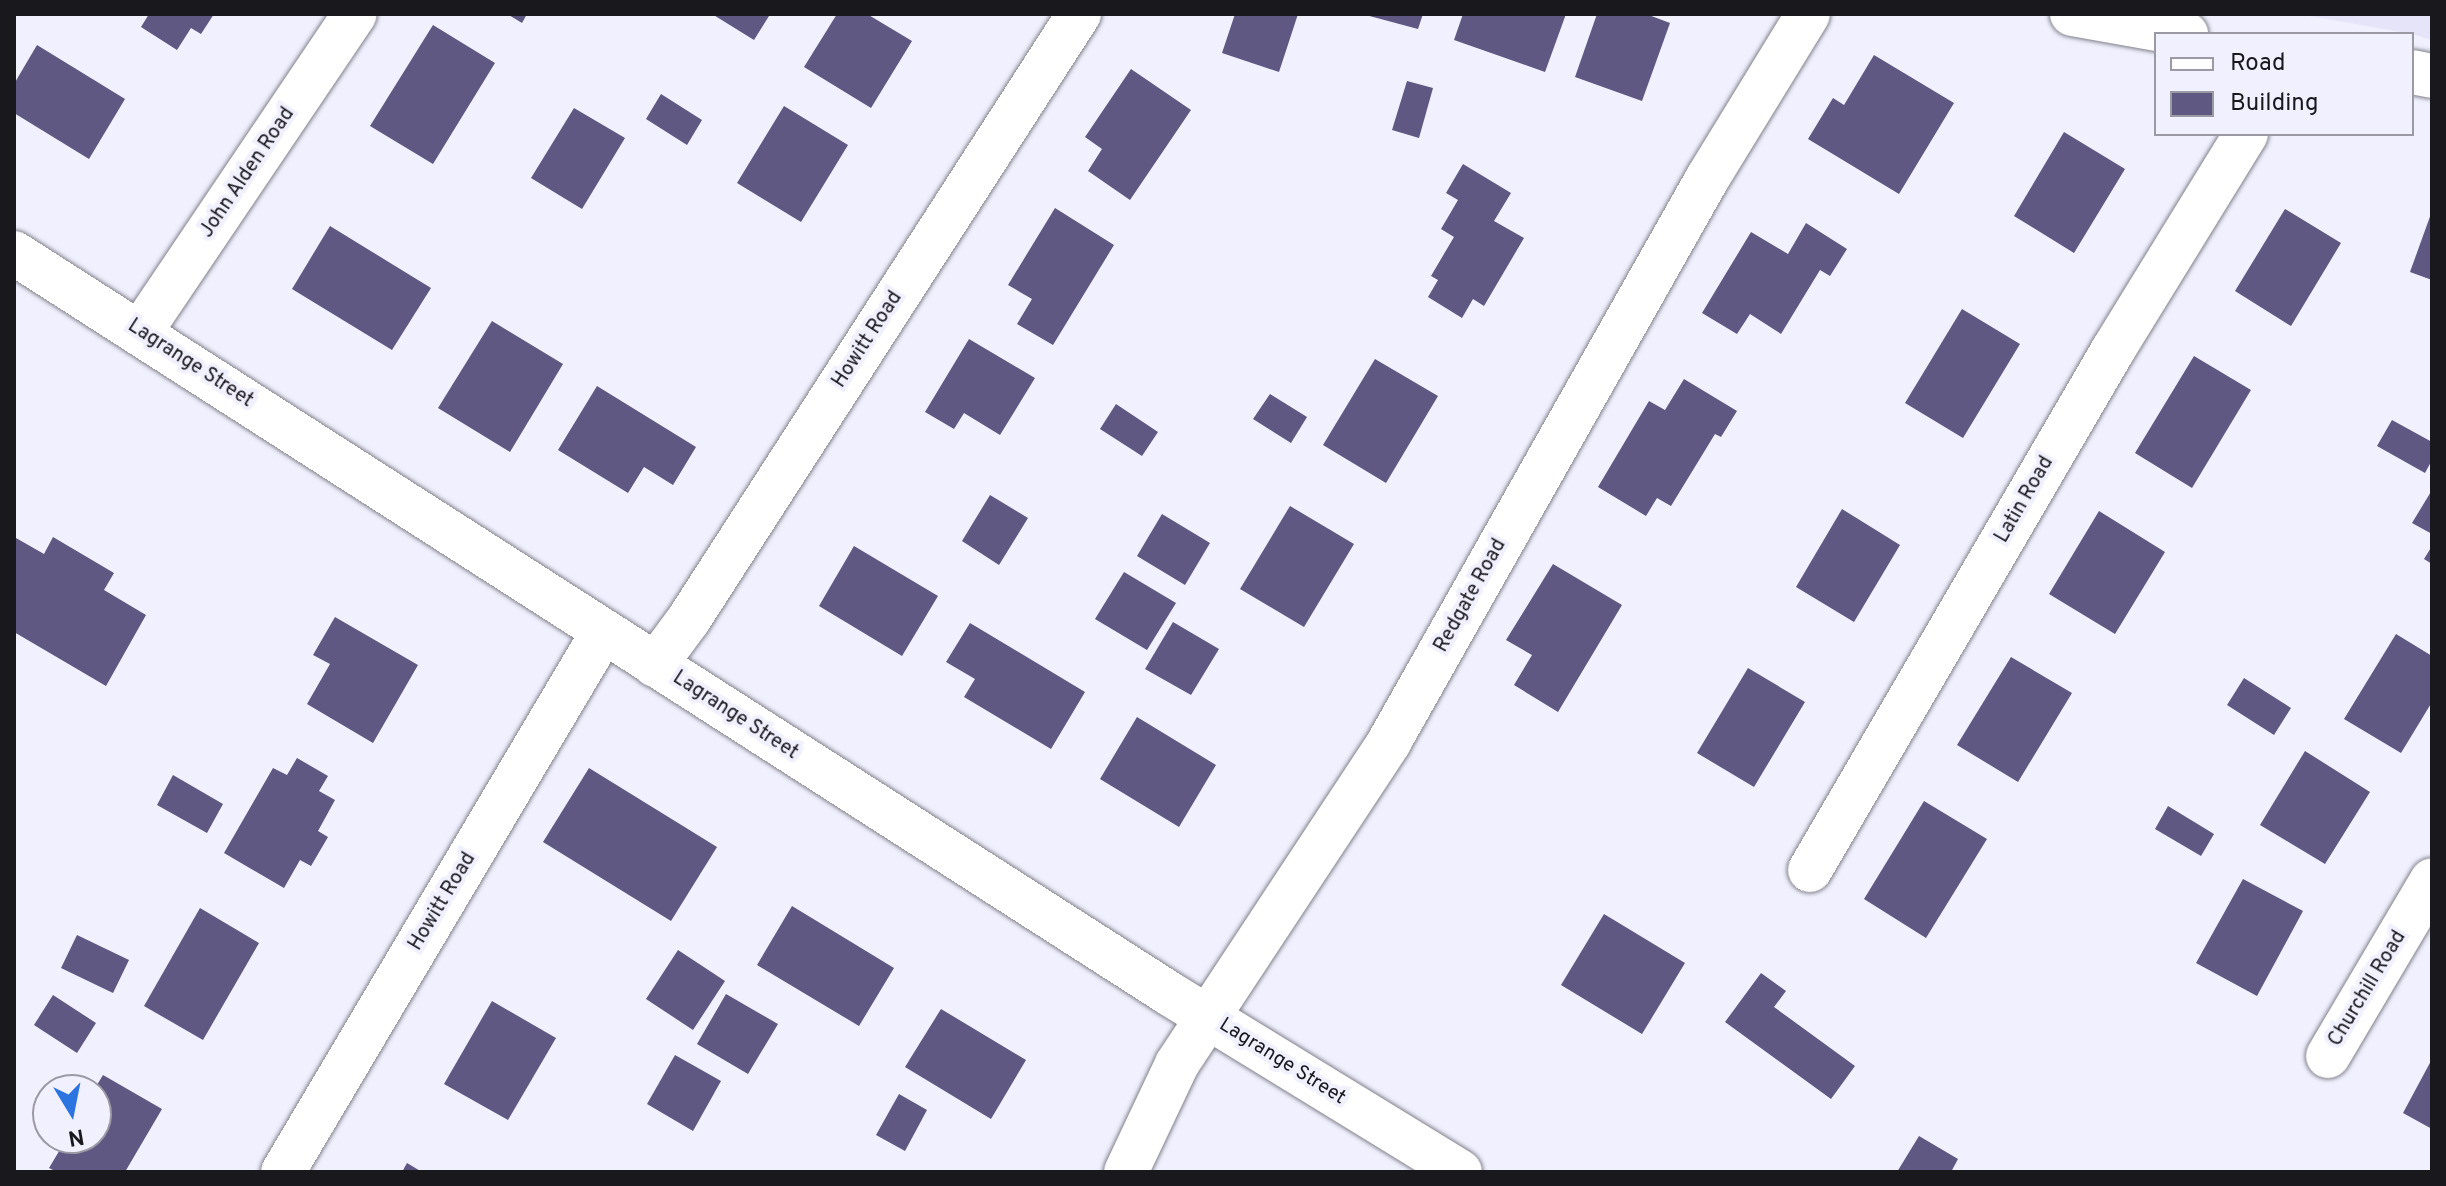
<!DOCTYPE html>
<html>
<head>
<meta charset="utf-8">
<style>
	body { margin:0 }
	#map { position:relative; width:2446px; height:1186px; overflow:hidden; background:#f1f0fe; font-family:Overpass,sans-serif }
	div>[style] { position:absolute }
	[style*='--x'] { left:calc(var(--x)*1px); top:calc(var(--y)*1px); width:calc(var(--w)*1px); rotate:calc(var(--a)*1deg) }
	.built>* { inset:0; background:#e6e4f9 }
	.building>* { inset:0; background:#5e5882 }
	.roads { filter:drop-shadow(0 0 2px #81808c) drop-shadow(0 0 2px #81808c) }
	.minor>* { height:44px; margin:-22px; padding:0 22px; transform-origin:22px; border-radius:22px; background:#fff }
	.major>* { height:44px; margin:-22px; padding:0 22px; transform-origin:22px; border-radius:22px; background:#fff }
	span { translate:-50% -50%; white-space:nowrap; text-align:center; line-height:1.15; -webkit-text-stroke:8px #f1f0fe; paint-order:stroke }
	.street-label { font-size:20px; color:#19181d }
	.frame { position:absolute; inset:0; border:16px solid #19181d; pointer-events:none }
	.legend { position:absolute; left:2154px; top:32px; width:260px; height:104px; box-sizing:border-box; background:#f1f0fe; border:2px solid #9b9aa4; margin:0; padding:10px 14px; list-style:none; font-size:24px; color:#19181d }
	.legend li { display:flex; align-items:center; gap:16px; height:40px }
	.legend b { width:40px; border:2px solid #9b9aa4 }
	.north { position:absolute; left:32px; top:1074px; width:80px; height:80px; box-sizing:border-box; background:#f1f0fe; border:2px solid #9b9aa4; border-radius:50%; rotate:170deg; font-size:22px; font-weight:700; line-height:32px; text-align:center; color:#19181d }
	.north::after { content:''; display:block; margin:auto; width:28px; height:36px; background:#2c75e1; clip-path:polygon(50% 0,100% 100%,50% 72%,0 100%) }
</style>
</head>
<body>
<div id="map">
	<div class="built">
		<i style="clip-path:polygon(2298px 14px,2432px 14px,2432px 40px,2412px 34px)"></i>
	</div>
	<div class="building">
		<i style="clip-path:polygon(149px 14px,214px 14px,201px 34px,191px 28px,177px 50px,141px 27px)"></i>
		<i style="clip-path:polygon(507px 14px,527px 14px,522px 23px)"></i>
		<i style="clip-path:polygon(712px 14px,766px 14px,769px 16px,754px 40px)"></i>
		<i style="clip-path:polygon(837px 14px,867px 14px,912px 41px,871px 108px,804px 67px)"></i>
		<i style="clip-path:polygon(1235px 14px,1298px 14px,1279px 72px,1222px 53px)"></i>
		<i style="clip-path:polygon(1362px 14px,1423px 14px,1418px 29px)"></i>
		<i style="clip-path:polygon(1463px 14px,1566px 14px,1545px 72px,1454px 40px)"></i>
		<i style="clip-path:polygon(1597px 14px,1646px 14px,1670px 23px,1642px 101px,1575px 77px)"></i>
		<i style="clip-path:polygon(433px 25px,495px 63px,433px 164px,370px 126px)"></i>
		<i style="clip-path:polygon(37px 45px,125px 99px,89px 159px,14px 113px,14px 84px)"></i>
		<i style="clip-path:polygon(1874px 55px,1954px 103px,1899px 194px,1808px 139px,1833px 98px,1844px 105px)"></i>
		<i style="clip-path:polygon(1131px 69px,1191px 110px,1130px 200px,1088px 171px,1102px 149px,1085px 137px)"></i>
		<i style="clip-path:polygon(1407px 81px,1433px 88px,1419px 138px,1392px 130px)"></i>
		<i style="clip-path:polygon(661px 94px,702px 120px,687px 145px,646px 119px)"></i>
		<i style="clip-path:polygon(784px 106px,848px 145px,801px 222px,737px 183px)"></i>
		<i style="clip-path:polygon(574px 108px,625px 138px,582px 209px,531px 178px)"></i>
		<i style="clip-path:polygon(2064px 132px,2125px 169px,2074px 253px,2014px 216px)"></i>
		<i style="clip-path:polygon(1463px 164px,1511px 193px,1494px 221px,1524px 238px,1484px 306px,1473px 299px,1462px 318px,1428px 297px,1438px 280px,1431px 276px,1454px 237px,1441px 229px,1458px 200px,1446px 193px)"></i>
		<i style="clip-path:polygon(1055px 208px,1114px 245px,1053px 345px,1017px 324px,1032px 299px,1008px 285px)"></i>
		<i style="clip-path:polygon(2285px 209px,2341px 243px,2291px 326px,2235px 291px)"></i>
		<i style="clip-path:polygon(2432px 211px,2432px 280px,2410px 272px)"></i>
		<i style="clip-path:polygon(1806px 223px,1847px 249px,1830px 276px,1820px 270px,1781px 334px,1750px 314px,1737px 334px,1702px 313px,1751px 232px,1788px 254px)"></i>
		<i style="clip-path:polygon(330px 226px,431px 288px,392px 350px,292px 289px)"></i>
		<i style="clip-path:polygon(1962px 309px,2020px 344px,1963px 438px,1905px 403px)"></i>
		<i style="clip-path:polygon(492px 321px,563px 364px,510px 452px,438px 408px)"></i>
		<i style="clip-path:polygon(969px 339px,1035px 378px,1000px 435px,964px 413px,954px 429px,925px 412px)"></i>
		<i style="clip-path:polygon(2194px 356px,2251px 390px,2192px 488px,2135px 453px)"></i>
		<i style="clip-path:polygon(1375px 359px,1438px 396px,1386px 483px,1323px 445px)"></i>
		<i style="clip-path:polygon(1684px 379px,1737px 411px,1721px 437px,1715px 434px,1671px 506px,1657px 498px,1646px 516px,1598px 487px,1649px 401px,1665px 410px)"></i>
		<i style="clip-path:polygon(597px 386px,696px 447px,673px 485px,644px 467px,628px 493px,558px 450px)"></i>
		<i style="clip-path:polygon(1270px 394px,1307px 417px,1291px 443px,1253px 419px)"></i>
		<i style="clip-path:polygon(1116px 404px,1158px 432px,1142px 456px,1100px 429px)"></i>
		<i style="clip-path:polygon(2392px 420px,2432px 442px,2432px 460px,2425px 473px,2377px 446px)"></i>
		<i style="clip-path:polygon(2432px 490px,2432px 534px,2412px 523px)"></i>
		<i style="clip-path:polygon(990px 495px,1028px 518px,999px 565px,962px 541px)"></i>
		<i style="clip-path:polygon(1290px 506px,1354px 544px,1304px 627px,1240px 589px)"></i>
		<i style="clip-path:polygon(1842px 509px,1900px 545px,1854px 622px,1796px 587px)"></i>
		<i style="clip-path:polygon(2099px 511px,2165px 552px,2115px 634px,2049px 594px)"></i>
		<i style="clip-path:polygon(1162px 514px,1210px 543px,1185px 585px,1137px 556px)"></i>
		<i style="clip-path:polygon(53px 537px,114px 573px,104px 590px,146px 615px,106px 686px,14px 632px,14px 541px,16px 538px,44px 554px)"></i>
		<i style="clip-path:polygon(854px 546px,938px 596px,902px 656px,819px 606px)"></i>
		<i style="clip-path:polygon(2432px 546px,2432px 564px,2424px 559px)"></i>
		<i style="clip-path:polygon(1553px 564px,1622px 605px,1558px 712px,1514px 685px,1532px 655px,1506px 640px)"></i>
		<i style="clip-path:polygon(1124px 572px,1176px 603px,1147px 650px,1095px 619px)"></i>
		<i style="clip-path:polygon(335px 617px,418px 665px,373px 743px,307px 704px,330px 664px,313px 655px)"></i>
		<i style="clip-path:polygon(1173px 622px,1219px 649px,1191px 695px,1145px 669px)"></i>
		<i style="clip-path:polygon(970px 623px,1085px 692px,1051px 749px,964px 697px,975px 679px,946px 662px)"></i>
		<i style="clip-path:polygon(2396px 634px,2432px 656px,2432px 702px,2401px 753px,2344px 719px)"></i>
		<i style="clip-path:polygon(2011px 657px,2072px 693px,2018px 782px,1957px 745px)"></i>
		<i style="clip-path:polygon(1748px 668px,1805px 702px,1754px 787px,1697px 753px)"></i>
		<i style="clip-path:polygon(2244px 678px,2291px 708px,2274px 735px,2227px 705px)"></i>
		<i style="clip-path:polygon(1137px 717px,1216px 765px,1179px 827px,1100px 779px)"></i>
		<i style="clip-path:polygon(2305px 751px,2370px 792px,2325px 864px,2260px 825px)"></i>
		<i style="clip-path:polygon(297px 758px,328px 776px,319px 791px,335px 800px,318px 831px,328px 837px,311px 866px,300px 860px,284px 888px,224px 853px,273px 768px,287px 775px)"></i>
		<i style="clip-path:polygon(589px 768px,717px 847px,671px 921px,543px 842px)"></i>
		<i style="clip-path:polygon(173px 775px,223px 804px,207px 833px,157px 805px)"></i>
		<i style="clip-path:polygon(1924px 801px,1987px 839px,1926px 938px,1864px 899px)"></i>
		<i style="clip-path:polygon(2168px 806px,2214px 834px,2201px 856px,2155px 829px)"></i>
		<i style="clip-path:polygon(2243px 879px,2303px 911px,2257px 996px,2196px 963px)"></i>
		<i style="clip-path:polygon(792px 906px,894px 968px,859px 1026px,757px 965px)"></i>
		<i style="clip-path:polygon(200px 908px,259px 943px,203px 1040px,144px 1006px)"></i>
		<i style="clip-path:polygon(1604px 914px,1685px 963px,1642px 1034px,1561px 985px)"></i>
		<i style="clip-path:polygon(77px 935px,129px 960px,113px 993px,61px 968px)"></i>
		<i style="clip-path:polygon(678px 950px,725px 981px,693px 1030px,646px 999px)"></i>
		<i style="clip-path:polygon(1761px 973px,1786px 991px,1774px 1007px,1855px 1066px,1831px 1099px,1725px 1022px)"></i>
		<i style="clip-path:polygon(726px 994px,778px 1024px,748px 1074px,697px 1044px)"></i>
		<i style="clip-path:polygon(53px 995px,96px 1023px,77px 1053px,34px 1025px)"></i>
		<i style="clip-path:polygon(492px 1001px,556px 1038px,508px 1120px,444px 1084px)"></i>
		<i style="clip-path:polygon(941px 1009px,1026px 1060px,991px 1119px,905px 1067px)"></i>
		<i style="clip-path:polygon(675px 1055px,721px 1081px,693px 1131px,647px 1104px)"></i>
		<i style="clip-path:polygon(2432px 1059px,2432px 1129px,2403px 1113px)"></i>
		<i style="clip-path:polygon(103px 1075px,162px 1109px,125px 1172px,57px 1172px,49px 1168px,67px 1138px,96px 1138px,94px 1090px)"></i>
		<i style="clip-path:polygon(899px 1094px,927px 1110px,905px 1151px,876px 1135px)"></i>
		<i style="clip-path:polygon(1919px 1136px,1958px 1159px,1951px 1172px,1897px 1172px)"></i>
		<i style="clip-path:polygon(407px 1163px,422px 1172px,402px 1172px)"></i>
	</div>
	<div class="roads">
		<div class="minor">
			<i style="--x:2072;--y:14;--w:116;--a:10"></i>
			<i style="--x:2412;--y:72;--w:20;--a:11"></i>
			<i style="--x:141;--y:331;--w:382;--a:-56"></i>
			<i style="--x:655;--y:665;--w:57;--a:-53.5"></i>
			<i style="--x:689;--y:619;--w:720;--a:-57.19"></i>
			<i style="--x:1810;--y:870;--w:602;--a:-59.77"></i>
			<i style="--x:2113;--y:350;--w:254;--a:-58.4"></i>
			<i style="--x:2328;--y:1056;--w:204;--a:-59.4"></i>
			<i style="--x:283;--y:1172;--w:628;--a:-59.35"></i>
			<i style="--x:1126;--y:1172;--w:119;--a:-64.7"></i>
			<i style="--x:1177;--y:1064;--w:386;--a:-56.6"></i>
			<i style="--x:1389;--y:742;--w:647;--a:-60.54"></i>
			<i style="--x:1707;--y:179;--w:193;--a:-58.5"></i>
		</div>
		<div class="major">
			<i style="--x:14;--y:253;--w:1373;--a:32.66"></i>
			<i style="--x:1170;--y:994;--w:340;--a:31.5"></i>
		</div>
	</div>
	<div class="street-label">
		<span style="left:248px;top:173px;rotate:-56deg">John Alden Road</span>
		<span style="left:868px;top:340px;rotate:-57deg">Howitt Road</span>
		<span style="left:190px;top:364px;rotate:33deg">Lagrange Street</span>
		<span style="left:2025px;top:500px;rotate:-60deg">Latin Road</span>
		<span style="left:1471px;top:596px;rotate:-61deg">Redgate Road</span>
		<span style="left:735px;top:716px;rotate:33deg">Lagrange Street</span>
		<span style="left:443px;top:902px;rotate:-59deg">Howitt Road</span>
		<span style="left:2368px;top:989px;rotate:-59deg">Churchill Road</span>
		<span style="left:1282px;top:1062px;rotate:32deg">Lagrange Street</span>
	</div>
	<div class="frame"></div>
	<ul class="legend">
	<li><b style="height:10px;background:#fff"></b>Road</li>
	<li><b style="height:22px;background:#5e5882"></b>Building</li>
	</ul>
	<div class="north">N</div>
</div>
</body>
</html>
